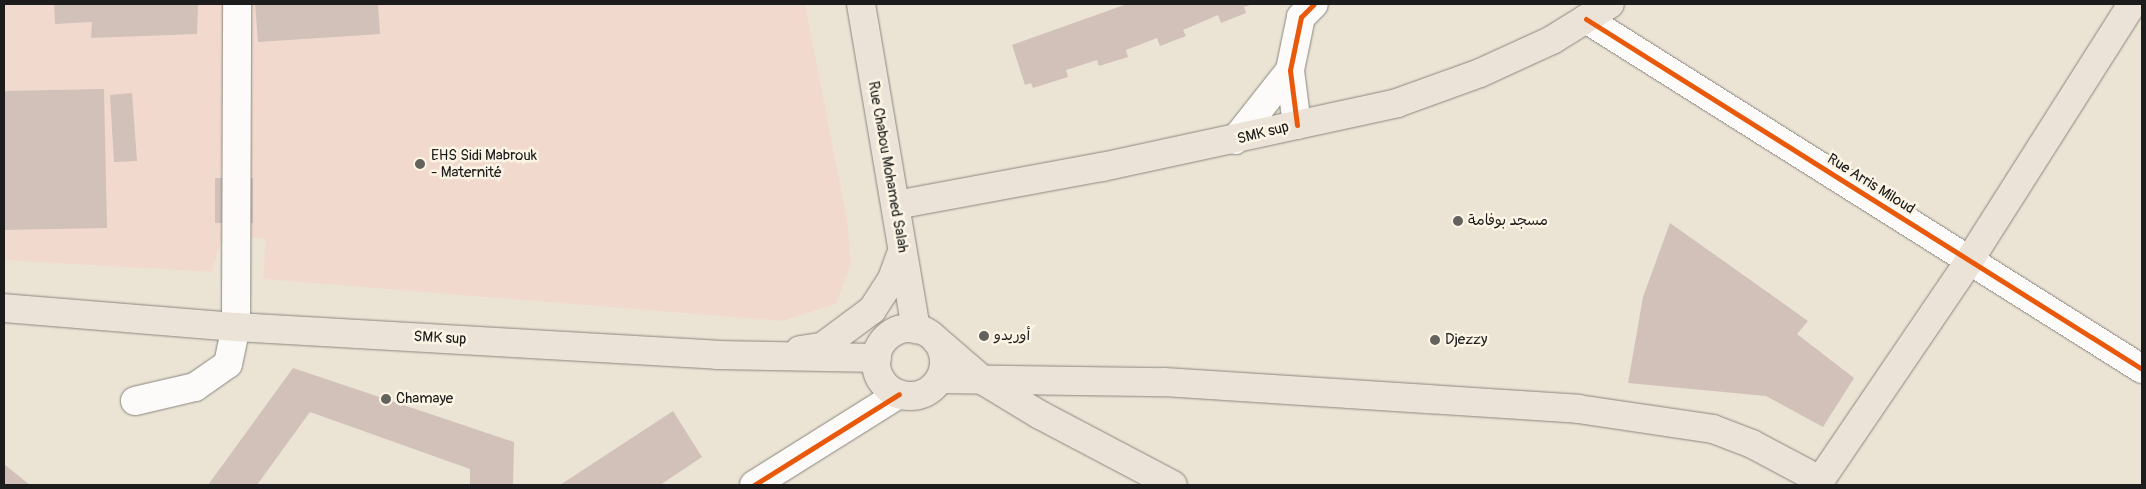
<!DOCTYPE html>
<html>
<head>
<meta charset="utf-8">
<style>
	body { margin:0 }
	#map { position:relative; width:2146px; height:489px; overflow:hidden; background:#ebe4d5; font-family:Pangolin,"Playpen Sans Arabic",sans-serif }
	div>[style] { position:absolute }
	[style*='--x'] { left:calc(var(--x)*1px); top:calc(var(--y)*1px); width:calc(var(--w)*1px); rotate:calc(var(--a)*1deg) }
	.built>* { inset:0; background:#f1dacd }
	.building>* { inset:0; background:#d1c1b9 }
	.roads { filter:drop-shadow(0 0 1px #8a867f) drop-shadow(0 0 1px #8a867f) }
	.minor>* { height:28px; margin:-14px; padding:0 14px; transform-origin:14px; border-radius:14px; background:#fcfbf9 }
	.major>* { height:28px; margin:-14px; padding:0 14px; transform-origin:14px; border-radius:14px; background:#ece3d8 }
	.major>.ring { margin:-14px; padding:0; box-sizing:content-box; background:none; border:28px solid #ece3d8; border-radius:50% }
	.cycleway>* { height:5px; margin:-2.5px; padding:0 2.5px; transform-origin:2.5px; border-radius:2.5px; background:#e8590c }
	.dots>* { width:14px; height:14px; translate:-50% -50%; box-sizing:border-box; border:2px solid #fcf5e5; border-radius:50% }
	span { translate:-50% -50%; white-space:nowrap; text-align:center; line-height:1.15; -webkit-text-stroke:5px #fcf5e5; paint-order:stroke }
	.street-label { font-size:15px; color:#1c1c1c }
	.poi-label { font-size:15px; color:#1c1c1c }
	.left { translate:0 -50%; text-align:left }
	.frame { position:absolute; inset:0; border:5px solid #1c1c1c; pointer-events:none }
</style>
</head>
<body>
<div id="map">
	<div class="built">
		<i style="clip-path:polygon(4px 4px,805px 4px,847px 220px,851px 264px,836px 304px,783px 321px,263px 279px,266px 239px,222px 236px,212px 272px,4px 260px)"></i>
	</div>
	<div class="building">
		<i style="clip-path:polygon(54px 4px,198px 4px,197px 34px,91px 38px,92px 22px,55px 24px)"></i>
		<i style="clip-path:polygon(255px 4px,378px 4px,380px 34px,258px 42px)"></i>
		<i style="clip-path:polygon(1127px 4px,1253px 4px,1244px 7px,1246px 13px,1221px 23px,1218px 15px,1183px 30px,1186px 36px,1160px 46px,1157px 38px,1126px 50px,1128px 57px,1099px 66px,1097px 60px,1066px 70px,1068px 77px,1033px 88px,1031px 83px,1025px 85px,1012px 45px)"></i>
		<i style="clip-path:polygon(104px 89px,107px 228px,4px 230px,4px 91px)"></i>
		<i style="clip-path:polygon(132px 93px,137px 161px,114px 162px,110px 95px)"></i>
		<i style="clip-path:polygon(215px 178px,253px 178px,253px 223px,215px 223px)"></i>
		<i style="clip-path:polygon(1670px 223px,1808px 321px,1797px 334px,1854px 378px,1823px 427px,1766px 396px,1628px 383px,1643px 297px)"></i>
		<i style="clip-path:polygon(293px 368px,514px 442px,513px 485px,470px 485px,470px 469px,310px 412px,257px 485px,208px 485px)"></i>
		<i style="clip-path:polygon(673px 411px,702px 457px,660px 485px,560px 485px)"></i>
		<i style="clip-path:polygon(4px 464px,30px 485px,4px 485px)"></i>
	</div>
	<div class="roads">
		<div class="minor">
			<i style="--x:1586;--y:19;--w:657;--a:32.19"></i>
			<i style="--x:1297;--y:125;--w:55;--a:-97.3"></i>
			<i style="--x:1290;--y:70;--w:54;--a:-78.3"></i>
			<i style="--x:1301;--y:17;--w:18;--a:-45"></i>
			<i style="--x:1235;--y:140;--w:89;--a:-51.8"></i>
			<i style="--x:135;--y:401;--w:62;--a:-13.1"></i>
			<i style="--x:195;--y:387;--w:40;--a:-34.9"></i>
			<i style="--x:228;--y:364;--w:38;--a:-78"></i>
			<i style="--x:236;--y:327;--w:323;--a:-89.8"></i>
			<i style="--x:754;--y:485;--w:171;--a:-32.1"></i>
		</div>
		<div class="major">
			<i style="--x:861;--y:4;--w:330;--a:80.4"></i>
			<i style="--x:896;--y:205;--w:209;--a:-10.5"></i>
			<i style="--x:1102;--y:167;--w:302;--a:-12.2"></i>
			<i style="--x:1397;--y:103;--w:88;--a:-19.9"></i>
			<i style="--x:1480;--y:73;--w:79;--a:-24.6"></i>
			<i style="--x:1552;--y:40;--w:68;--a:-31.8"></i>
			<i style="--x:4;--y:308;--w:233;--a:4.7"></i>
			<i style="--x:236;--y:327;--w:482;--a:3.3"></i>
			<i style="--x:717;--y:355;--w:160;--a:1.1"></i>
			<i class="ring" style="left:876px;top:328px;width:40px;height:40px"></i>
			<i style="--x:935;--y:339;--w:65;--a:40.6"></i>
			<i style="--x:984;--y:381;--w:66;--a:31.3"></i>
			<i style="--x:1040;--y:415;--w:150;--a:27.8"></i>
			<i style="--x:800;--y:350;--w:22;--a:-8"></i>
			<i style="--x:822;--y:347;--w:62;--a:-36.5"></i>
			<i style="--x:872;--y:310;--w:37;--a:-57"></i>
			<i style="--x:892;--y:279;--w:30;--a:-70"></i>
			<i style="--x:940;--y:379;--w:224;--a:0.8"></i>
			<i style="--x:1164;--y:382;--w:415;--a:3.7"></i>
			<i style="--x:1578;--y:409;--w:136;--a:8.4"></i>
			<i style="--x:1713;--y:429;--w:42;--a:21"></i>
			<i style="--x:1752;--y:444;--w:77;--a:27.9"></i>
			<i style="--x:1817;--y:485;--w:271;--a:-55.8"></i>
			<i style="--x:1969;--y:261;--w:304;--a:-57.6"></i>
		</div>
	</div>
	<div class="cycleway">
		<i style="--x:1586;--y:19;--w:657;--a:32.19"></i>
		<i style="--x:1297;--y:125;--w:55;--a:-97.3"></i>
		<i style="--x:1290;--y:70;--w:54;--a:-78.3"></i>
		<i style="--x:1301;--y:17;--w:18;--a:-45"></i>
		<i style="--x:754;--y:485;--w:171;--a:-32.1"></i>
	</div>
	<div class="dots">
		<i style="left:420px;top:164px;background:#64625d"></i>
		<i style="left:1458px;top:221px;background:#64625d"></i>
		<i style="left:984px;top:336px;background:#64625d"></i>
		<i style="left:1435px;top:340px;background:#64625d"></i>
		<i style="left:386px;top:399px;background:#64625d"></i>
	</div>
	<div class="street-label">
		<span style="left:1263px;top:133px;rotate:-14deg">SMK sup</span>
		<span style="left:888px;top:167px;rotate:80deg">Rue Chabou Mohamed Salah</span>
		<span style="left:1871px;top:184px;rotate:32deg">Rue Arris Miloud</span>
		<span style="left:440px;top:338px;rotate:3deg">SMK sup</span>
	</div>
	<div class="poi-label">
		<span class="left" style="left:431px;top:164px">EHS Sidi Mabrouk<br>- Maternité</span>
		<span class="left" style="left:1468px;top:221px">مسجد بوفامة</span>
		<span class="left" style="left:994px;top:336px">أوريدو</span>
		<span class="left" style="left:1445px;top:340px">Djezzy</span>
		<span class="left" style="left:396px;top:399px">Chamaye</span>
	</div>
	<div class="frame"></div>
</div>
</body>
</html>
